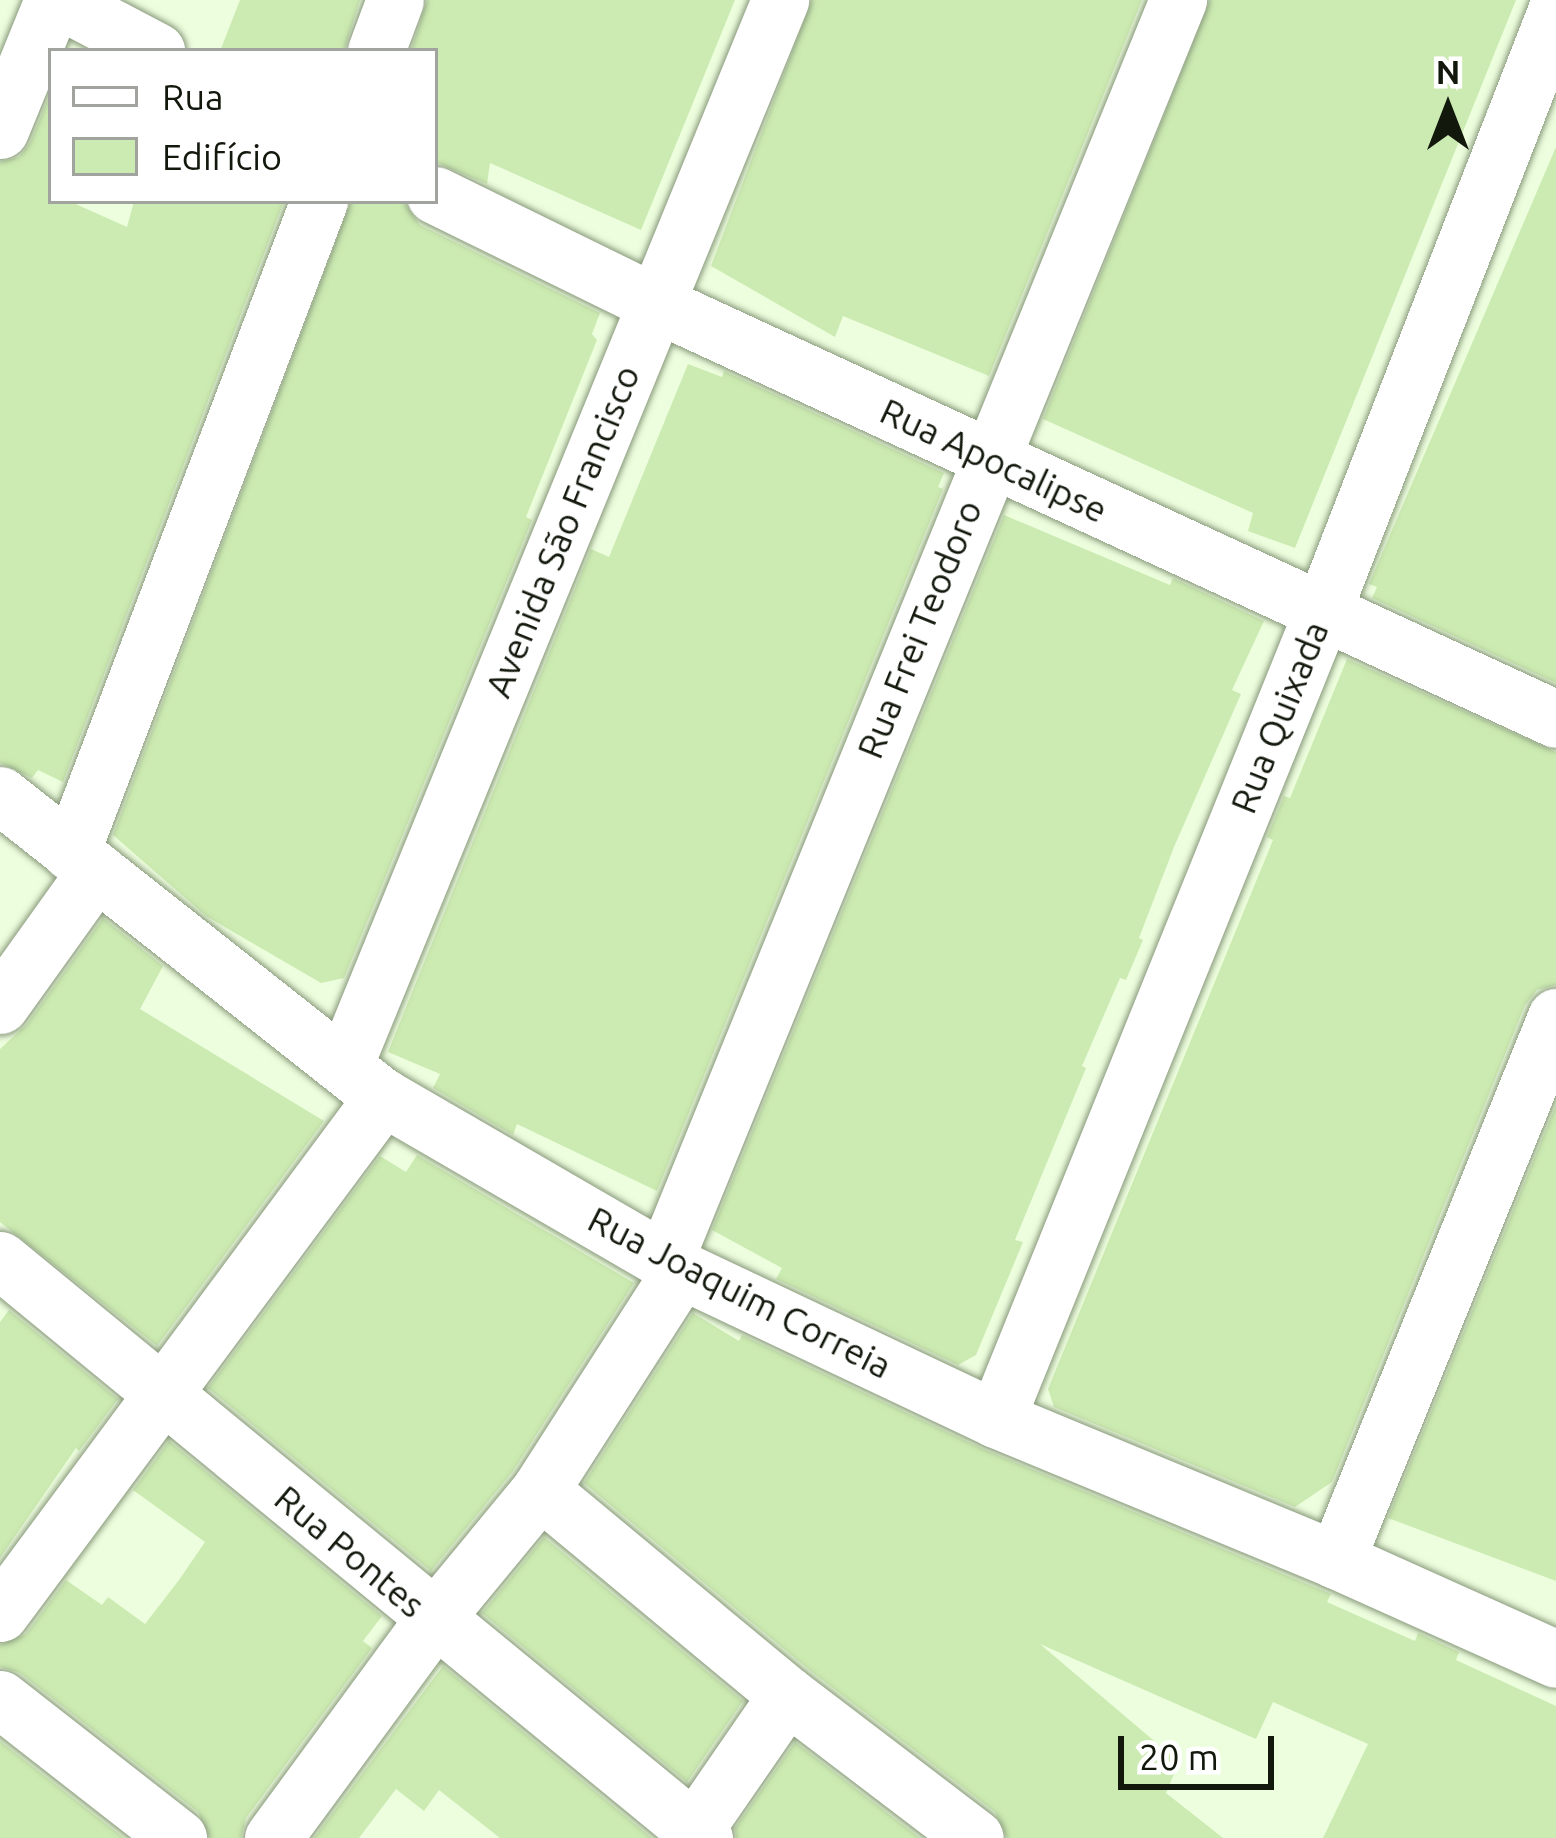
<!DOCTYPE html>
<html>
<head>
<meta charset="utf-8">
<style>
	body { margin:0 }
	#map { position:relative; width:1556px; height:1838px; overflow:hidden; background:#edfede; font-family:Ubuntu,sans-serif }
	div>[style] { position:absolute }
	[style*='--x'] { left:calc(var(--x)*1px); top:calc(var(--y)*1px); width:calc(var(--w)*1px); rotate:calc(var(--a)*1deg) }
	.building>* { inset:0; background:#ccebb2 }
	.roads { filter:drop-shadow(0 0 3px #89997c) drop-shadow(0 0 3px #89997c) }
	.minor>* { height:57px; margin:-28.5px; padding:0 28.5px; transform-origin:28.5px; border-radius:28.5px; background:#fff }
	span { translate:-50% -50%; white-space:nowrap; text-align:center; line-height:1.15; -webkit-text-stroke:12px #fff; paint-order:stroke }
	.street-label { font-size:36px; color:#12180c }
	.legend { position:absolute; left:48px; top:48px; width:390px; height:156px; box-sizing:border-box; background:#fff; border:3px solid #a0a39e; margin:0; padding:15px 21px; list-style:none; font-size:36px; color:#12180c }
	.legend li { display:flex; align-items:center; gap:24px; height:60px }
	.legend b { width:60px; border:3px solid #a0a39e }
	.north { position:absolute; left:1388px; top:48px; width:120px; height:120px; -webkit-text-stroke:9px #fff; paint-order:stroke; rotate:0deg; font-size:33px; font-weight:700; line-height:48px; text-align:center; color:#12180c }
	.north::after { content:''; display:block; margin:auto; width:42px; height:54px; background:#12180c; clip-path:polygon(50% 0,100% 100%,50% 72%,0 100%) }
	.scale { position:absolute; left:1118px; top:1736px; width:156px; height:54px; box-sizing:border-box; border:6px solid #12180c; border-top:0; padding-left:15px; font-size:36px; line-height:42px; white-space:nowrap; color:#12180c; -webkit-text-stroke:9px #fff; paint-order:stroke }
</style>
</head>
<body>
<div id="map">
	<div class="building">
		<i style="clip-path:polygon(240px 0,360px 0,344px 51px,220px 51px)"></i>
		<i style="clip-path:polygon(427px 0,735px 0,641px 230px,490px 163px,487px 184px,435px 162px,435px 51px,411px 51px)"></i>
		<i style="clip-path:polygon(812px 0,1142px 0,989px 376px,843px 316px,835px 337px,711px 266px)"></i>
		<i style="clip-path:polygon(1210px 0,1516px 0,1295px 548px,1248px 531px,1253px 513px,1043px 419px)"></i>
		<i style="clip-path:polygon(51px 92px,51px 201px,69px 201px,127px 227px,134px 201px,284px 201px,63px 782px,38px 770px,32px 778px,0 763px,0 162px,19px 157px,30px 143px)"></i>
		<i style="clip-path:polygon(1556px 147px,1556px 683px,1372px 598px,1377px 587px,1369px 584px)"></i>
		<i style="clip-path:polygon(351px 201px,403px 201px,420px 225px,600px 313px,592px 334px,597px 340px,526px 517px,532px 520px,344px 978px,321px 983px,206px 916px,113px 835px)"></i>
		<i style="clip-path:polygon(688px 364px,722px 377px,724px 371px,944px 473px,938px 487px,943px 489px,657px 1191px,517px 1124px,513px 1135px,433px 1088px,440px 1074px,388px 1052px,591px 549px,609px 557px)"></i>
		<i style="clip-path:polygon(1004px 515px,1170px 585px,1173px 578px,1264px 621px,1232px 690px,1241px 694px,1174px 847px,1139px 938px,1143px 940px,1126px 980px,1120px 978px,1082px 1066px,1086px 1068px,1015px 1240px,1023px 1242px,976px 1355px,958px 1365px,776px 1279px,782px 1268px,712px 1230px)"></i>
		<i style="clip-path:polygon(1347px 659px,1556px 752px,1556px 985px,1537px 990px,1525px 1005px,1332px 1482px,1295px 1507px,1054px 1407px,1048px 1389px,1273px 840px,1267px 837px,1284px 796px,1290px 798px)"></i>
		<i style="clip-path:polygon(103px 918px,163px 966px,140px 1009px,324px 1121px,157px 1346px,0 1222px,0 1049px,27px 1024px)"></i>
		<i style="clip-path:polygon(1556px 1105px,1556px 1581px,1388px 1518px)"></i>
		<i style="clip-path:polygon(417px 1155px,634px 1283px,513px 1471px,431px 1571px,208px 1388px,380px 1156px,406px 1172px)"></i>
		<i style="clip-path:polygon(9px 1310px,118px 1399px,79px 1451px,76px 1448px,0 1558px,0 1322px)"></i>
		<i style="clip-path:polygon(693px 1313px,739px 1341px,742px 1335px,983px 1449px,1331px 1594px,1327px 1602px,1372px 1622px,1415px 1641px,1418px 1633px,1459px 1652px,1456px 1660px,1556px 1706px,1556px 1838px,1323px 1838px,1368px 1744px,1273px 1702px,1256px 1739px,1040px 1644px,1179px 1762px,1166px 1793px,1223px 1838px,1007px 1838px,995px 1812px,808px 1669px,584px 1483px)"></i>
		<i style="clip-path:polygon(169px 1441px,382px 1616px,363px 1641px,372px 1648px,246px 1818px,241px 1838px,210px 1838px,198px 1812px,20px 1673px,0 1667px,0 1645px,26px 1634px,66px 1580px,102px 1605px,108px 1597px,145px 1624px,179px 1580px,205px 1542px,133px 1490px)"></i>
		<i style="clip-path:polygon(544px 1537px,743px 1701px,687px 1782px,482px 1613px)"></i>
		<i style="clip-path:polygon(443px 1666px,652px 1838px,500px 1838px,439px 1790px,424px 1811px,396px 1789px,359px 1838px,314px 1838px)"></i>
		<i style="clip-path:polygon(0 1741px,124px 1838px,0 1838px)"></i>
		<i style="clip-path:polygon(795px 1742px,920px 1838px,736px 1838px,735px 1828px)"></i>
	</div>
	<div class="roads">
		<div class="minor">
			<i style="--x:59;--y:0;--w:110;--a:27.7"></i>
			<i style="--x:376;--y:51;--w:54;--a:-69.6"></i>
			<i style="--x:0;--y:130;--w:140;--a:-67.8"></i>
			<i style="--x:435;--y:195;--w:245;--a:26.1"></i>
			<i style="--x:655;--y:303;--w:992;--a:24.78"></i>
			<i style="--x:0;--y:795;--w:488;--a:38.3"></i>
			<i style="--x:383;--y:1097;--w:345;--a:30.1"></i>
			<i style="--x:681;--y:1270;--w:348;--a:25.3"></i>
			<i style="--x:996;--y:1419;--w:368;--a:22.5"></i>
			<i style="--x:1336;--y:1560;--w:241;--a:24.2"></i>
			<i style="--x:71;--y:852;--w:697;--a:-69.15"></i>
			<i style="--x:0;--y:1005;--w:165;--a:-54.4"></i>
			<i style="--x:345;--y:1063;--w:1149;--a:-67.74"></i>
			<i style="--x:665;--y:1259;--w:1360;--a:-67.83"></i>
			<i style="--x:0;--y:1260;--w:911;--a:39.39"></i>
			<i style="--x:996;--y:1419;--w:873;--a:-67.99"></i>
			<i style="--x:1323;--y:610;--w:643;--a:-68.74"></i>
			<i style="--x:540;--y:1490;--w:321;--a:39.7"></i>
			<i style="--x:787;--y:1695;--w:236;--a:37.3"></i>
			<i style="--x:1336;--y:1560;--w:586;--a:-67.94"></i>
			<i style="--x:0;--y:1613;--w:643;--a:-53.42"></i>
			<i style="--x:0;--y:1699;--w:226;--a:38"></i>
			<i style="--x:694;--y:1830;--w:164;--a:-55.4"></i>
			<i style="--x:273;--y:1838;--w:270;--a:-53.7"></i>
			<i style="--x:433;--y:1620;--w:168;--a:-50.5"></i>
			<i style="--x:540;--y:1490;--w:261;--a:-57.3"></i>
		</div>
	</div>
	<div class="street-label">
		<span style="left:994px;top:460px;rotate:25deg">Rua Apocalipse</span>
		<span style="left:562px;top:531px;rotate:-68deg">Avenida São Francisco</span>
		<span style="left:919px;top:629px;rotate:-68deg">Rua Frei Teodoro</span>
		<span style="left:1279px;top:717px;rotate:-68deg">Rua Quixada</span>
		<span style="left:740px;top:1292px;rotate:27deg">Rua Joaquim Correia</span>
		<span style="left:350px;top:1551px;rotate:40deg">Rua Pontes</span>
	</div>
	<ul class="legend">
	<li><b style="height:15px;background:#fff"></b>Rua</li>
	<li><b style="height:33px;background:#ccebb2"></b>Edifício</li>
	</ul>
	<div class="north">N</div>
	<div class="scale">20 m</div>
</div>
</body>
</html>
